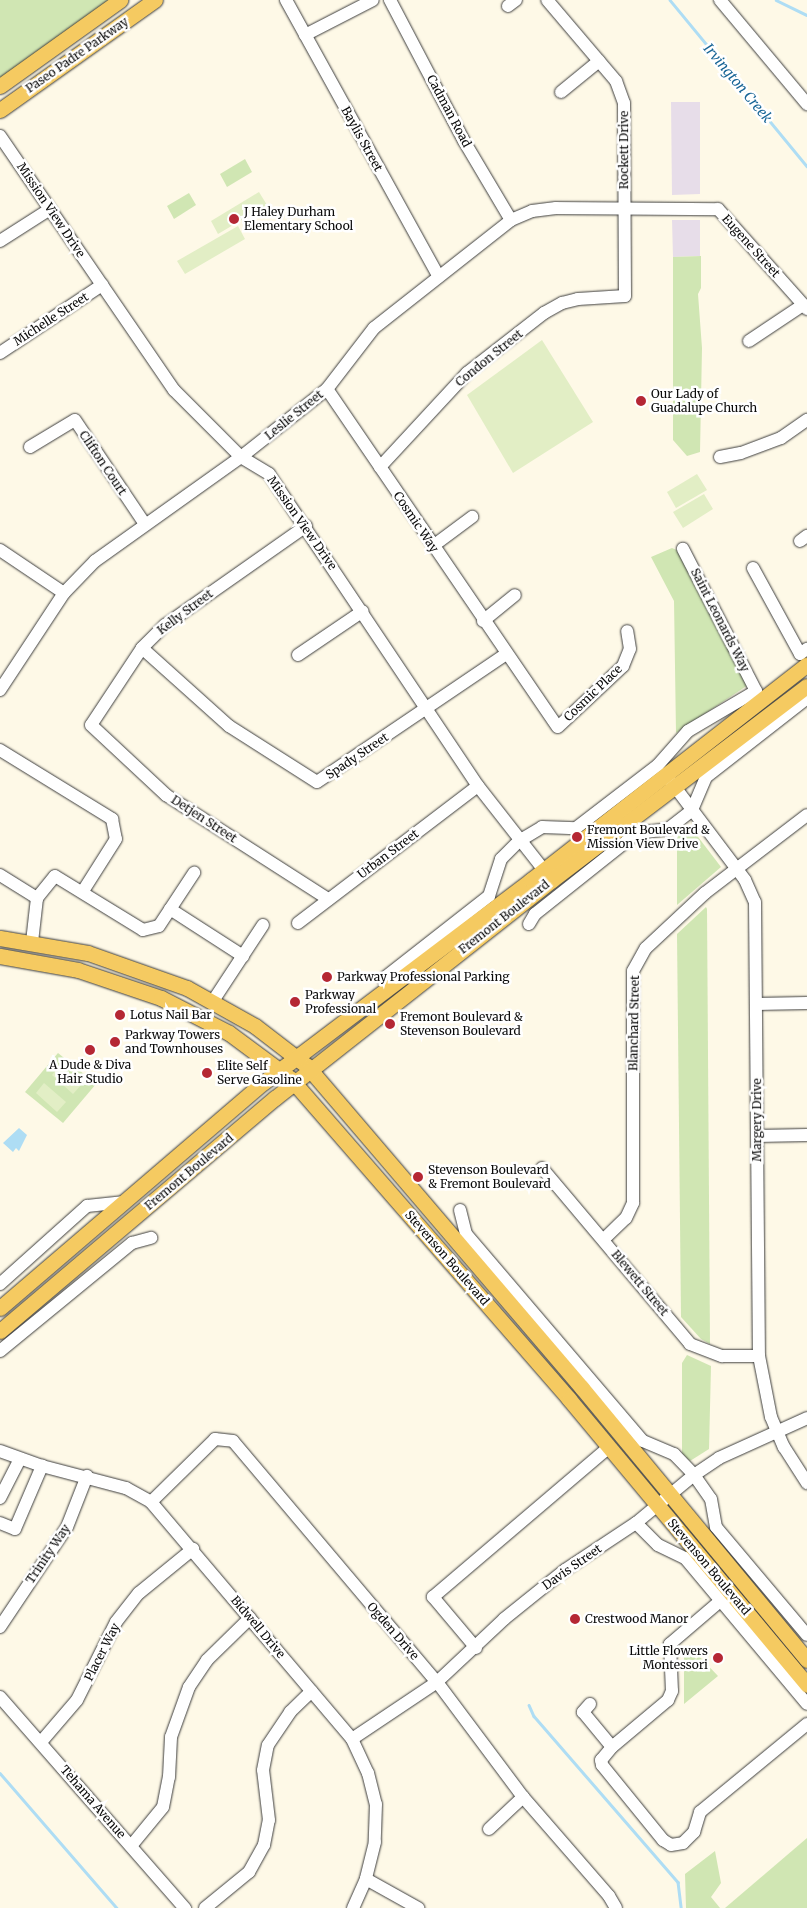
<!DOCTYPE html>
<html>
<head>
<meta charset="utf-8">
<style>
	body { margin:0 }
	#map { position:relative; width:807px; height:1908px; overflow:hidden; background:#fef9e7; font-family:Merriweather,serif }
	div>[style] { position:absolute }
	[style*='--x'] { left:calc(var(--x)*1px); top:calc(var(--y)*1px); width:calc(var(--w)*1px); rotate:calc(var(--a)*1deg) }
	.industrial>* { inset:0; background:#e7dde9 }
	.green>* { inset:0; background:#d0e6b3 }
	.pitch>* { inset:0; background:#e2eec5 }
	.water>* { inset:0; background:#aeddf4 }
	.stream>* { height:2.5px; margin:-1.25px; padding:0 1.25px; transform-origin:1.25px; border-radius:1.25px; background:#aeddf4 }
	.roads { filter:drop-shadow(0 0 1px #3d3d3d) drop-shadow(0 0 1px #3d3d3d) }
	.minor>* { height:12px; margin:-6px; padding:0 6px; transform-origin:6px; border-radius:6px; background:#fff }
	.major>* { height:15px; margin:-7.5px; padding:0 7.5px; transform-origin:7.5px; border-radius:7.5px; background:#f5ca61 }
	.dots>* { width:14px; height:14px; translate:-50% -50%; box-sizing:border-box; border:2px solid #fff; border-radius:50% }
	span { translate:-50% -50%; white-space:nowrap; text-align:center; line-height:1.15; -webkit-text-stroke:5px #fff; paint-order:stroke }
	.street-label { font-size:12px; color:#0a0a0a }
	.poi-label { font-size:12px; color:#0a0a0a }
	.left { translate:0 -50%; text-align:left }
	.right { translate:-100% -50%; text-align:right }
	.water-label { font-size:14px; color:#186596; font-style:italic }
</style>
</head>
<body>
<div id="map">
	<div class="industrial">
		<i style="clip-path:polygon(671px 102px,700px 102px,700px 194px,672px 195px)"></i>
		<i style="clip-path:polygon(672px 220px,700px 220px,700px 256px,673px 257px)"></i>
	</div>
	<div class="green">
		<i style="clip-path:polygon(0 0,114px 0,0 80px)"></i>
		<i style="clip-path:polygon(245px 159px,252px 172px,227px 187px,220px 174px)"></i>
		<i style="clip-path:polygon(189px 193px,196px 205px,174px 219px,167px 206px)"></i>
		<i style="clip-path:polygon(701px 256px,701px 288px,698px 294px,702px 348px,700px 452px,687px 456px,673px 440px,673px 257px)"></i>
		<i style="clip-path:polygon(672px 548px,679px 551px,748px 685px,676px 733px,674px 601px,651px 557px)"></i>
		<i style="clip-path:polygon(687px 827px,692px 829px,721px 867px,677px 905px,677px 833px)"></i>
		<i style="clip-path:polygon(706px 907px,707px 909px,710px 1344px,701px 1339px,681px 1317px,677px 934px)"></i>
		<i style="clip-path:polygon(58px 1053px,96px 1084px,63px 1123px,25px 1092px)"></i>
		<i style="clip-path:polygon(687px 1355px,711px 1366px,709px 1449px,690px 1461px,682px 1454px,682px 1363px)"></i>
		<i style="clip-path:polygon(690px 1645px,697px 1653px,694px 1656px,696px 1659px,699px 1656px,718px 1676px,684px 1704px,684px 1650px)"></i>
		<i style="clip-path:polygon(807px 1838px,807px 1908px,725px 1908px)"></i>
		<i style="clip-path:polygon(715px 1851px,721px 1883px,711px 1897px,720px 1908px,686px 1908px,685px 1874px)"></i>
	</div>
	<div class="pitch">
		<i style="clip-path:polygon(259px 192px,267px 205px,218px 234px,211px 221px)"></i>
		<i style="clip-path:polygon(238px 226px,245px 239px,185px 274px,177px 261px)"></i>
		<i style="clip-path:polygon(542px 340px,593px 422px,513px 473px,467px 395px)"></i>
		<i style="clip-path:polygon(697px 474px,707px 490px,676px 508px,667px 492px)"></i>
		<i style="clip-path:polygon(704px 494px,713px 509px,683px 528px,673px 512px)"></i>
		<i style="clip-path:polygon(60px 1065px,82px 1084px,73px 1094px,52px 1075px)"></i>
		<i style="clip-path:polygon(44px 1083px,66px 1102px,57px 1112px,36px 1093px)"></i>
	</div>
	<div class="water">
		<i style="clip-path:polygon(19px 1128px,27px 1135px,19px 1151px,16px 1148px,13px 1152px,3px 1143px)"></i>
	</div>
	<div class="stream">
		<i style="--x:670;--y:0;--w:215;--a:50.5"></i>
		<i style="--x:776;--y:0;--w:34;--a:26"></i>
		<i style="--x:529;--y:1705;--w:12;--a:66"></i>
		<i style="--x:534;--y:1716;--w:220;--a:49.1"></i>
		<i style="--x:678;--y:1882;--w:26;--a:83"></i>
		<i style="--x:0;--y:1773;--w:179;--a:49.1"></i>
	</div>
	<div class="roads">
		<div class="minor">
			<i style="--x:286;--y:0;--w:316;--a:61.1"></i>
			<i style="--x:390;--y:0;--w:159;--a:62.3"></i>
			<i style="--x:464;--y:141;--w:92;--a:59.3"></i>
			<i style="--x:720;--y:0;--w:136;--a:50.1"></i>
			<i style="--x:508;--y:6;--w:10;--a:-37"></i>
			<i style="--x:305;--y:35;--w:76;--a:-27.2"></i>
			<i style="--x:561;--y:92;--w:49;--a:-39.2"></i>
			<i style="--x:0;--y:136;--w:308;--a:55.6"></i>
			<i style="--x:174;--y:390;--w:95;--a:45"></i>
			<i style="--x:241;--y:457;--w:33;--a:31"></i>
			<i style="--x:269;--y:474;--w:376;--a:56.2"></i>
			<i style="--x:478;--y:786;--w:105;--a:51.9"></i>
			<i style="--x:0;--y:241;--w:59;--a:-32.6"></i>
			<i style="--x:749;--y:341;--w:65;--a:-33.7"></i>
			<i style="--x:0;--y:353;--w:123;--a:-33.7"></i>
			<i style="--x:327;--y:389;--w:409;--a:55.7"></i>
			<i style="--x:558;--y:727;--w:89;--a:-43.2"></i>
			<i style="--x:623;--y:666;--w:18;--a:-68"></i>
			<i style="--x:630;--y:649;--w:18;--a:-99"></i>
			<i style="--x:30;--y:447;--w:52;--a:-31"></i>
			<i style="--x:75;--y:420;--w:125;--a:56.1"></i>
			<i style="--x:720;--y:457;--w:21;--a:-11"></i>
			<i style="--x:741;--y:453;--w:43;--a:-20.6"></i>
			<i style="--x:781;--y:438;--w:32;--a:-35"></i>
			<i style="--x:380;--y:467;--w:128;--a:-47.2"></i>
			<i style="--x:467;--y:373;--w:98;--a:-37.9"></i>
			<i style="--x:544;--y:313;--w:21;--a:-29"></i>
			<i style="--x:562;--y:303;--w:16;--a:-14"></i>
			<i style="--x:578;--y:299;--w:47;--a:-3.7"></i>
			<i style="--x:625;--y:296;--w:193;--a:-90.3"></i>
			<i style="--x:624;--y:103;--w:23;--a:-110"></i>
			<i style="--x:616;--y:81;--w:106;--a:-130.4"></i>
			<i style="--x:306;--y:526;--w:172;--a:144.9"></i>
			<i style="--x:165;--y:625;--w:33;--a:135"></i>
			<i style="--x:142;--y:648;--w:92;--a:123.5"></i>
			<i style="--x:91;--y:725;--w:103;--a:43"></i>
			<i style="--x:166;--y:795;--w:193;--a:32.7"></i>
			<i style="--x:800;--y:541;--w:9;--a:-36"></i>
			<i style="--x:433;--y:546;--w:49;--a:-36.6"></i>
			<i style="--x:0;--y:550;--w:77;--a:33.9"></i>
			<i style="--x:753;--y:568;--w:98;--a:61.3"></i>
			<i style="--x:800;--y:654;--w:9;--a:-36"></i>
			<i style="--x:483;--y:621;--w:41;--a:-39.1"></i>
			<i style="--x:142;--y:648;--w:117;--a:41.9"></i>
			<i style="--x:229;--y:726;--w:104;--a:32.5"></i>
			<i style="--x:317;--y:782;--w:228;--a:-34.1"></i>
			<i style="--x:298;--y:655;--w:78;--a:-34.1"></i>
			<i style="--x:0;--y:690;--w:116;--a:-56.6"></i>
			<i style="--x:64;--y:593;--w:45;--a:-45.9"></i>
			<i style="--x:95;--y:561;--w:179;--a:-35.5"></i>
			<i style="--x:241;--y:457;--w:110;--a:-38.3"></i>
			<i style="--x:327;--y:389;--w:77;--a:-52.4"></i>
			<i style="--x:374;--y:328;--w:174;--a:-38.2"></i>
			<i style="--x:511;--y:220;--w:23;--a:-23"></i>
			<i style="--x:532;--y:211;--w:24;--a:-7"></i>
			<i style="--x:556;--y:208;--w:162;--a:0.4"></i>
			<i style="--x:718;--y:209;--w:134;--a:48.3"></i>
			<i style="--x:0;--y:750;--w:132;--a:31.6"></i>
			<i style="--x:112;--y:819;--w:20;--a:79"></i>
			<i style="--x:116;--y:839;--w:62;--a:122.4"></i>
			<i style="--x:669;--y:779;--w:126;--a:53"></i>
			<i style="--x:745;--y:880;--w:24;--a:66"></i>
			<i style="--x:755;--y:902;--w:454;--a:89.5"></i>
			<i style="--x:759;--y:1356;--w:62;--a:78.9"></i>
			<i style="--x:771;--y:1417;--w:33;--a:67"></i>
			<i style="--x:784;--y:1447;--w:43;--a:57.4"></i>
			<i style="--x:0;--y:875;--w:44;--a:31.9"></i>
			<i style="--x:37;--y:898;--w:28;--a:-51"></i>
			<i style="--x:55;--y:876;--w:103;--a:31.5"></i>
			<i style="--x:143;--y:930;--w:16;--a:-14"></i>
			<i style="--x:159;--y:926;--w:64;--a:-56.6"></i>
			<i style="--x:170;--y:909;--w:87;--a:32.8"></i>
			<i style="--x:298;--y:923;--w:226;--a:-37.3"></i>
			<i style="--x:529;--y:924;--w:12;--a:-59"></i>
			<i style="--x:535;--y:914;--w:130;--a:-38.5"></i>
			<i style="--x:637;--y:833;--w:31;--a:-7"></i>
			<i style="--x:668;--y:829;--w:31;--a:-38"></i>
			<i style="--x:692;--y:810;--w:36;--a:-67"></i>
			<i style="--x:706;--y:777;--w:128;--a:-38"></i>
			<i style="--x:32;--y:942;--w:44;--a:-83.5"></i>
			<i style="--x:383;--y:979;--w:135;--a:-38.1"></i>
			<i style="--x:489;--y:896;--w:39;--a:-72"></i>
			<i style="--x:501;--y:859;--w:25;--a:-45"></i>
			<i style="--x:519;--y:841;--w:27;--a:-31"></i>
			<i style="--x:542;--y:827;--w:34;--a:2"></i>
			<i style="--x:576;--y:828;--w:103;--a:-37.5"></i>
			<i style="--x:658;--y:765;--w:45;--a:-48.6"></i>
			<i style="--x:688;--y:731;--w:79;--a:-30.5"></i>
			<i style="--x:756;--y:691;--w:160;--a:-117.2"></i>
			<i style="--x:213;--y:1001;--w:91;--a:-56.7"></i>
			<i style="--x:756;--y:1004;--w:51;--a:-1.1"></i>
			<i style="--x:757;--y:1136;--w:50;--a:-1.1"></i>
			<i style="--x:542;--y:1168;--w:230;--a:49.9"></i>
			<i style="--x:690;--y:1344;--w:34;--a:21"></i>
			<i style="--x:722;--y:1356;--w:37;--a:0"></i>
			<i style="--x:460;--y:1210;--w:25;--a:76"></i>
			<i style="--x:466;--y:1234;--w:272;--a:49.5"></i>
			<i style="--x:643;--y:1441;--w:34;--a:23"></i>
			<i style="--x:674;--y:1454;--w:29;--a:46"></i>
			<i style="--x:694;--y:1475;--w:29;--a:55"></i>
			<i style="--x:711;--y:1499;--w:28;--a:80"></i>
			<i style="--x:716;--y:1527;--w:141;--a:49.9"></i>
			<i style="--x:604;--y:1239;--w:30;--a:-44"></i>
			<i style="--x:626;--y:1218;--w:17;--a:-65"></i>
			<i style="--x:633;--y:1203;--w:232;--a:-90"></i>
			<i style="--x:633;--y:971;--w:26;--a:-61"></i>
			<i style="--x:646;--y:948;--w:81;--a:-43"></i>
			<i style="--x:705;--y:893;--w:128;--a:-37.4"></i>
			<i style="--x:0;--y:1284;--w:117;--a:-41.9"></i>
			<i style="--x:87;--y:1206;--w:38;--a:-6"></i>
			<i style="--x:0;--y:1351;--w:171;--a:-39.3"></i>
			<i style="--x:132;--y:1243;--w:20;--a:-15"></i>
			<i style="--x:0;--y:1451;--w:45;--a:19.7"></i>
			<i style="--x:42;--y:1466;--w:87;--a:14.7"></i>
			<i style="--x:126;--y:1488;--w:29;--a:29"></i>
			<i style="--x:151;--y:1502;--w:311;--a:49.7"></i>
			<i style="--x:352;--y:1739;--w:38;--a:65"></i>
			<i style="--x:368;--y:1773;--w:32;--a:76"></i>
			<i style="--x:376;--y:1804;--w:38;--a:92"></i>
			<i style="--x:375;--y:1842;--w:38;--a:104"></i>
			<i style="--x:366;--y:1879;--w:32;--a:114"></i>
			<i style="--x:0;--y:1498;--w:44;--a:-62.9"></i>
			<i style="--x:151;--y:1502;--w:90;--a:-44.5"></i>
			<i style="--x:215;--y:1439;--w:18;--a:6"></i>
			<i style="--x:233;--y:1441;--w:316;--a:49.8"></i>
			<i style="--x:437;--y:1682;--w:144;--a:53.2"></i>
			<i style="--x:523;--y:1797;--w:131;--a:49"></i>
			<i style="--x:609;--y:1896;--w:14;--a:60"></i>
			<i style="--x:0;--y:1523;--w:16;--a:22"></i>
			<i style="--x:15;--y:1529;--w:69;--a:-66.8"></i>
			<i style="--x:636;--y:1523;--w:31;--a:45"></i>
			<i style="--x:658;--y:1545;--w:30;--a:26"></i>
			<i style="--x:685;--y:1558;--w:190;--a:50.1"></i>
			<i style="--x:719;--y:1602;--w:65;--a:139.4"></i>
			<i style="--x:670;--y:1644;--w:47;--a:87.6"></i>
			<i style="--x:672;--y:1691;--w:10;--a:114"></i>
			<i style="--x:668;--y:1700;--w:73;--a:140"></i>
			<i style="--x:612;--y:1747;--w:17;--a:130"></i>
			<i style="--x:601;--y:1760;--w:5;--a:79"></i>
			<i style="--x:602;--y:1765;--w:97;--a:50.9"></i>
			<i style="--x:663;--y:1840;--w:9;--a:32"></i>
			<i style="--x:671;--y:1845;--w:12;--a:-9"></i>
			<i style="--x:683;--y:1843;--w:16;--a:-45"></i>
			<i style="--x:694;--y:1832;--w:21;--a:-73"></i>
			<i style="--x:700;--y:1812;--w:139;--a:-39.4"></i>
			<i style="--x:0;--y:1627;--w:120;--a:-56.2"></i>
			<i style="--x:67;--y:1527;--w:55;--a:-68.6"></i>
			<i style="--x:476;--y:1648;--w:67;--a:-130.1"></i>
			<i style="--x:433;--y:1597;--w:231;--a:-40.4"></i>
			<i style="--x:0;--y:1697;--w:281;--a:48.8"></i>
			<i style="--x:590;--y:1704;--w:11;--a:131"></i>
			<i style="--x:583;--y:1712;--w:45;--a:50.4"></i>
			<i style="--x:352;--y:1739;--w:102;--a:-33.8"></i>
			<i style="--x:437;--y:1682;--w:92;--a:-43.2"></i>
			<i style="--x:504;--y:1619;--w:78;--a:-38.8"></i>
			<i style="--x:565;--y:1570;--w:85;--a:-33.5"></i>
			<i style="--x:636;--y:1523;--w:75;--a:-39.6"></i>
			<i style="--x:694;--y:1475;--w:30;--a:-34"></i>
			<i style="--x:719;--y:1458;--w:97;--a:-24.4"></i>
			<i style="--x:41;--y:1742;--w:55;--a:-49.4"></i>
			<i style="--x:77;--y:1700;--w:87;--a:-63.4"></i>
			<i style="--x:116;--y:1622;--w:37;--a:-52"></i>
			<i style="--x:139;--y:1593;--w:70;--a:-39.2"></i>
			<i style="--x:489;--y:1829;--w:47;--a:-43.3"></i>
			<i style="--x:131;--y:1846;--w:50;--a:-50.6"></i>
			<i style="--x:163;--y:1807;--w:31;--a:-79"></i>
			<i style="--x:169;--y:1777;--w:40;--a:-87.1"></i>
			<i style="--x:171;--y:1737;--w:53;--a:-70.2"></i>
			<i style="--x:189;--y:1687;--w:32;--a:-56"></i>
			<i style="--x:207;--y:1660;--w:60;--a:-44.3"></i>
			<i style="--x:366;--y:1879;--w:60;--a:29.1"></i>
			<i style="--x:205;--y:1908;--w:57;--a:-39.3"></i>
			<i style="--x:249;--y:1872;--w:31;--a:-61"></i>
			<i style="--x:264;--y:1845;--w:25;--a:-79"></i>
			<i style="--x:269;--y:1820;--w:50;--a:-96.8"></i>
			<i style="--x:263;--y:1770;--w:25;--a:-79"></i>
			<i style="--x:268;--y:1745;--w:40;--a:-56"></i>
			<i style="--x:290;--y:1712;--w:30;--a:-44"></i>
		</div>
		<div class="major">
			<i style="--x:0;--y:86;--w:148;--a:-35.6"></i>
			<i style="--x:0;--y:110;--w:190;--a:-35.4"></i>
			<i style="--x:0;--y:938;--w:89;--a:9.7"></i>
			<i style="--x:88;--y:953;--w:105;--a:19.5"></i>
			<i style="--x:187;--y:988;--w:78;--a:29.2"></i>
			<i style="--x:255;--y:1026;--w:66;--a:37.6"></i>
			<i style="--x:307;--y:1066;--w:423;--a:49.5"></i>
			<i style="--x:582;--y:1388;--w:353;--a:50.4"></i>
			<i style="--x:0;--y:956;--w:79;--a:10.2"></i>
			<i style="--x:78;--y:970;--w:88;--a:18.6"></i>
			<i style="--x:161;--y:998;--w:76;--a:27.2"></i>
			<i style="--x:229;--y:1033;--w:77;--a:36.6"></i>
			<i style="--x:291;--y:1079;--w:424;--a:49"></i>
			<i style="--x:569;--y:1399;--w:372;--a:50.2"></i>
			<i style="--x:0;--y:1308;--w:348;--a:-40.6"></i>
			<i style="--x:264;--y:1082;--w:335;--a:-37.1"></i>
			<i style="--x:531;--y:880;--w:350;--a:-38"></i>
			<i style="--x:0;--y:1331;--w:360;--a:-40.3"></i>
			<i style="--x:275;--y:1098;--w:352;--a:-38.2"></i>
			<i style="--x:552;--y:880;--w:320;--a:-37.3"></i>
		</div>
	</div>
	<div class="dots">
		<i style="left:234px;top:219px;background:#b52734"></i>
		<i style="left:641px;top:401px;background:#b52734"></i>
		<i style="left:577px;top:837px;background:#b52734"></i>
		<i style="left:327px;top:977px;background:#b52734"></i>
		<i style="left:295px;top:1002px;background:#b52734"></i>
		<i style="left:120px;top:1015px;background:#b52734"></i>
		<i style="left:390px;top:1024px;background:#b52734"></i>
		<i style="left:115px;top:1042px;background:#b52734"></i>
		<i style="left:90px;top:1050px;background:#b52734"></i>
		<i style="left:207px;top:1073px;background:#b52734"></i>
		<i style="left:418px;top:1177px;background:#b52734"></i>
		<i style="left:575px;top:1619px;background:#b52734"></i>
		<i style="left:718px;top:1658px;background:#b52734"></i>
	</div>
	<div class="street-label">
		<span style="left:77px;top:55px;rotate:-35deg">Paseo Padre Parkway</span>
		<span style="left:449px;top:111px;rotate:62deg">Cadman Road</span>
		<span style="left:362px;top:139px;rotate:61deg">Baylis Street</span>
		<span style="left:624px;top:150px;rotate:-90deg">Rockett Drive</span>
		<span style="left:51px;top:210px;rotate:56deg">Mission View Drive</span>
		<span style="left:751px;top:246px;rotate:48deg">Eugene Street</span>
		<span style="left:51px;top:319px;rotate:-33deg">Michelle Street</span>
		<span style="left:489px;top:358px;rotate:-39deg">Condon Street</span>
		<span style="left:294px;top:415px;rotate:-39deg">Leslie Street</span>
		<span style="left:103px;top:463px;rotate:56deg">Clifton Court</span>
		<span style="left:416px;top:522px;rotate:56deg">Cosmic Way</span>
		<span style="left:302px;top:523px;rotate:55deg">Mission View Drive</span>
		<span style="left:185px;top:612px;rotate:-37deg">Kelly Street</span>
		<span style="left:720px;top:620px;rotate:63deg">Saint Leonards Way</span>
		<span style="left:593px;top:693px;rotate:-44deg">Cosmic Place</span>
		<span style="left:357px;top:756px;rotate:-34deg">Spady Street</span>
		<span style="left:204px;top:819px;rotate:33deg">Detjen Street</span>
		<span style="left:388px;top:854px;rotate:-37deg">Urban Street</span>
		<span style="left:504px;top:917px;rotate:-38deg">Fremont Boulevard</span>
		<span style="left:634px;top:1023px;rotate:-89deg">Blanchard Street</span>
		<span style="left:757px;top:1120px;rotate:-90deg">Margery Drive</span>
		<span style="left:189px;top:1172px;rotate:-40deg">Fremont Boulevard</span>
		<span style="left:447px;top:1258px;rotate:49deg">Stevenson Boulevard</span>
		<span style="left:640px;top:1283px;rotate:50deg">Blewett Street</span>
		<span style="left:48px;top:1554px;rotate:-56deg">Trinity Way</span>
		<span style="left:572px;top:1567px;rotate:-35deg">Davis Street</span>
		<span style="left:709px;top:1567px;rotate:50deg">Stevenson Boulevard</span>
		<span style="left:258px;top:1627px;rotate:50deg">Bidwell Drive</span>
		<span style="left:393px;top:1631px;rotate:49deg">Ogden Drive</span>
		<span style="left:102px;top:1652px;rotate:-63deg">Placer Way</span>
		<span style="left:93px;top:1802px;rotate:49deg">Tehama Avenue</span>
	</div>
	<div class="poi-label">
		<span class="left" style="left:244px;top:219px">J Haley Durham<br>Elementary School</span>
		<span class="left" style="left:651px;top:401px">Our Lady of<br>Guadalupe Church</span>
		<span class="left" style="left:587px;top:837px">Fremont Boulevard &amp;<br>Mission View Drive</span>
		<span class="left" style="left:337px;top:977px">Parkway Professional Parking</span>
		<span class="left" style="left:305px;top:1002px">Parkway<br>Professional</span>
		<span class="left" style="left:130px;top:1015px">Lotus Nail Bar</span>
		<span class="left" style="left:400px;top:1024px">Fremont Boulevard &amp;<br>Stevenson Boulevard</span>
		<span class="left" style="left:125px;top:1042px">Parkway Towers<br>and Townhouses</span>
		<span style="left:90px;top:1072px">A Dude &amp; Diva<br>Hair Studio</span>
		<span class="left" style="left:217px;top:1073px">Elite Self<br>Serve Gasoline</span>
		<span class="left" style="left:428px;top:1177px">Stevenson Boulevard<br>&amp; Fremont Boulevard</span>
		<span class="left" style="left:585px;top:1619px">Crestwood Manor</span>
		<span class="right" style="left:708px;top:1658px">Little Flowers<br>Montessori</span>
	</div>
	<div class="water-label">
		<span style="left:738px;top:83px;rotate:50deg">Irvington Creek</span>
	</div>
</div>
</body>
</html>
